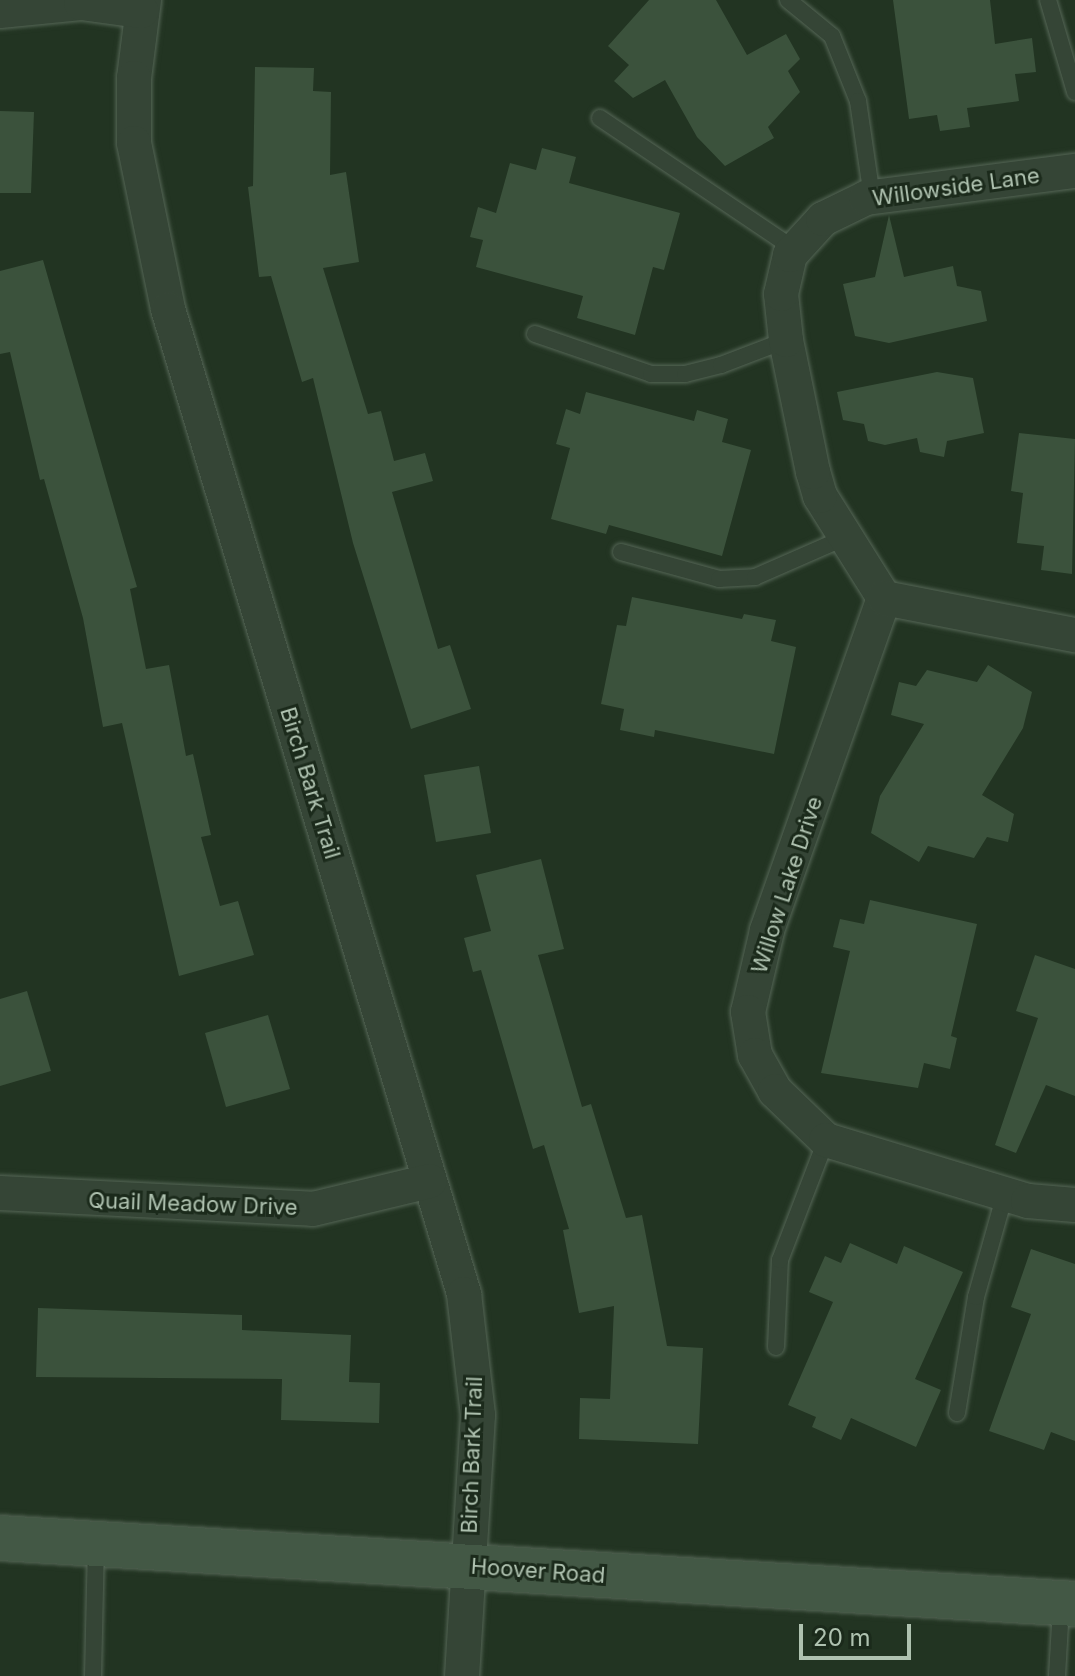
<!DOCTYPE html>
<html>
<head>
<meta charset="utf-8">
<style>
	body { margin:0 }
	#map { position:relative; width:1075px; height:1676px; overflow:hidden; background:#223422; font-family:Inter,sans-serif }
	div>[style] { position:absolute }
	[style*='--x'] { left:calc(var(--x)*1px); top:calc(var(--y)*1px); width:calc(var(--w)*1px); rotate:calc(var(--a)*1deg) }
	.building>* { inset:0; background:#3b523c }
	.roads { filter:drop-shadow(0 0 2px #556656) drop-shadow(0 0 2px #556656) }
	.service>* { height:16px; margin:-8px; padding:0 8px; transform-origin:8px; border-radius:8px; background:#354536 }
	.minor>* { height:34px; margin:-17px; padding:0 17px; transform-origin:17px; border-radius:17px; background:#354536 }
	.secondary>* { height:44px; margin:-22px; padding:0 22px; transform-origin:22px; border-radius:22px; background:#435845 }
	span { translate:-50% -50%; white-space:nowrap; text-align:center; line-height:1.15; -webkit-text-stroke:6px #1b2a1b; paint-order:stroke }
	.street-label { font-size:22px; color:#afc2b0 }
	.scale { position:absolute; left:799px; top:1624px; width:112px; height:36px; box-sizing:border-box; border:4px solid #afc2b0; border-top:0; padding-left:10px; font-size:24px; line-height:28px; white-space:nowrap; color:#afc2b0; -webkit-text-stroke:6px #1b2a1b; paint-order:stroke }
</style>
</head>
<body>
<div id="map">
	<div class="building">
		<i style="clip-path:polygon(649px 0,716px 0,747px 55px,786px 34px,800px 59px,788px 71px,800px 92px,768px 127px,774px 138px,725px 166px,697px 137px,665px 80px,633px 98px,614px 81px,629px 65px,608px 46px)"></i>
		<i style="clip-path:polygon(893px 0,990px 0,995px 44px,1032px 38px,1036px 72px,1015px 74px,1019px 101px,967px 108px,970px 127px,940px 131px,937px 115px,909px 119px)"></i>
		<i style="clip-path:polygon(255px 67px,314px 68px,313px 91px,331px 92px,330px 175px,346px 172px,359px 262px,323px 268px,368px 414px,381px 411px,394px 461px,425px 453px,433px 481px,392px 492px,438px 649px,450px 645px,471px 709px,411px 729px,353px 543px,313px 378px,302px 382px,271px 276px,259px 277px,248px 187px,253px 186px)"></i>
		<i style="clip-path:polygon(0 111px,34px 112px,31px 193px,0 193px)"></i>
		<i style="clip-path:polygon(542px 148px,576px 157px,569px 183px,680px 213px,664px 270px,653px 267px,635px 335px,577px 318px,583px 296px,476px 267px,483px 240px,470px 237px,478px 207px,496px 213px,510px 163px,536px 170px)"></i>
		<i style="clip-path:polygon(889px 215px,904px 277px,953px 266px,957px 286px,981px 291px,987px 321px,889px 343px,855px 336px,843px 284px,875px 277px)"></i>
		<i style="clip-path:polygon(43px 260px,137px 587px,130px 589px,146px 669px,169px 665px,186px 756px,193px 754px,211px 835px,201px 837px,220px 906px,238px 901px,254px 955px,179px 976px,122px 723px,103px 727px,83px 618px,44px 479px,40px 480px,10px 352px,0 354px,0 271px)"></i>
		<i style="clip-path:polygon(937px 372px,973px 378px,984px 433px,947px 441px,944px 457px,920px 452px,917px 438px,885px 445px,868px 441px,864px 424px,843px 420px,837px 392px)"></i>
		<i style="clip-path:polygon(586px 392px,694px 421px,697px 410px,728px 419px,722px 442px,751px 450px,722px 556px,609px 525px,606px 534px,551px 519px,570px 448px,556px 444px,566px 409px,580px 414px)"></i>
		<i style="clip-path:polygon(1019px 433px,1075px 439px,1072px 574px,1041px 570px,1044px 546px,1017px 543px,1023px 493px,1011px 491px)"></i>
		<i style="clip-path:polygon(632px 597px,742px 619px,744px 614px,776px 620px,771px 641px,796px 647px,774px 754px,655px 730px,654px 737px,620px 730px,624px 709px,601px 704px,617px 625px,626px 626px)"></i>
		<i style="clip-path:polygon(988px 665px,1032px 692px,1023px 728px,982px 795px,1014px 814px,1008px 842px,987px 837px,974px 858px,928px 846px,919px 862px,871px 833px,880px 796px,924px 724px,891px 715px,899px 682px,916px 686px,927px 670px,977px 682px)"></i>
		<i style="clip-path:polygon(479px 766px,491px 833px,436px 842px,424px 775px)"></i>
		<i style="clip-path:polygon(541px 859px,564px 949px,538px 955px,582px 1107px,591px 1104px,626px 1218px,642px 1215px,667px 1346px,703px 1348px,698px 1444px,579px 1439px,580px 1398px,610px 1399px,614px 1306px,579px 1313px,563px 1230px,569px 1229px,544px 1145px,533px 1149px,481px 970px,473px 972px,464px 938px,491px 931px,476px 875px)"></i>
		<i style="clip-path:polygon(870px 900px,977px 924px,951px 1036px,957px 1038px,950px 1069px,924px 1063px,918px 1088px,821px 1073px,850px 951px,833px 947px,840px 919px,864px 924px)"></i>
		<i style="clip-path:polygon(1035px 955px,1075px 969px,1075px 1096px,1046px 1085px,1016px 1153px,995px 1145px,1038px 1018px,1016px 1011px)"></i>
		<i style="clip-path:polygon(27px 991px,51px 1071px,0 1086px,0 999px)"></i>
		<i style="clip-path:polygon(268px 1015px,290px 1089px,226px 1107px,205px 1033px)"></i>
		<i style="clip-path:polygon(850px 1243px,897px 1264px,904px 1246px,963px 1272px,915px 1379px,941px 1390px,916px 1447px,851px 1418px,841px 1440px,812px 1427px,816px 1417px,788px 1405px,833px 1302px,809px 1292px,825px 1256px,841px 1263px)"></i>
		<i style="clip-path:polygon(1031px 1249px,1075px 1264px,1075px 1441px,1051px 1432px,1044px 1450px,989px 1431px,1031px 1314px,1011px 1307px)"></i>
		<i style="clip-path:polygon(38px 1308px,242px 1315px,242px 1330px,351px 1335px,349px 1382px,380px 1383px,379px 1423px,281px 1420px,282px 1379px,36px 1377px)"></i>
	</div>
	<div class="roads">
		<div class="service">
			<i style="--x:788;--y:0;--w:57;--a:39.3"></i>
			<i style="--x:832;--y:36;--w:70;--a:68.2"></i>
			<i style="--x:858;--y:101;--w:97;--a:81.7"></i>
			<i style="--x:1048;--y:0;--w:96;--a:73.6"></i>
			<i style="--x:600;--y:118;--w:236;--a:34"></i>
			<i style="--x:535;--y:334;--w:123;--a:19"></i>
			<i style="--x:651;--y:374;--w:34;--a:0"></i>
			<i style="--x:685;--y:374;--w:37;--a:-14"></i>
			<i style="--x:721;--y:365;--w:70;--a:-21"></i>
			<i style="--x:621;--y:552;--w:102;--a:15.4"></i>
			<i style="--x:719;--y:579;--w:36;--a:-3"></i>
			<i style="--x:755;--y:577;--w:99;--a:-23.7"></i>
			<i style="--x:776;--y:1347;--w:87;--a:-87.4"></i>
			<i style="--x:780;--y:1260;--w:129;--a:-69"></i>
			<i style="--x:957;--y:1413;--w:118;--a:-80.7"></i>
			<i style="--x:976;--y:1297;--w:107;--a:-74.3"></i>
			<i style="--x:93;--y:1676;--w:131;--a:-88.7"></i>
			<i style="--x:1057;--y:1676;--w:70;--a:-86.7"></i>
		</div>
		<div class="minor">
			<i style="--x:144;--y:0;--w:79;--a:97.3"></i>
			<i style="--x:134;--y:78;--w:65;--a:90"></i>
			<i style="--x:134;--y:143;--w:169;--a:78.4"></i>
			<i style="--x:168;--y:309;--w:1029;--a:73.27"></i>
			<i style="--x:464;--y:1294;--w:122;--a:83.4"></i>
			<i style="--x:478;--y:1415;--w:261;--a:93.5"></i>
			<i style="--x:0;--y:11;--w:81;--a:-5.6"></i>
			<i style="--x:81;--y:3;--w:61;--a:7.6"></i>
			<i style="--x:884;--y:598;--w:353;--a:109.4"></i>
			<i style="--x:767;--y:931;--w:83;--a:103.2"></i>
			<i style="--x:748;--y:1012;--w:44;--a:80.8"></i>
			<i style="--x:755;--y:1055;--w:41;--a:60.9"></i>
			<i style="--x:775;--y:1091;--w:71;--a:43.9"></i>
			<i style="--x:826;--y:1140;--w:211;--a:16.8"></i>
			<i style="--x:1028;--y:1201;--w:47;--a:4.9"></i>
			<i style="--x:884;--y:598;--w:120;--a:-122.1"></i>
			<i style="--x:820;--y:496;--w:25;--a:-106"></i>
			<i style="--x:813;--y:472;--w:135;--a:-101.6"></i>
			<i style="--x:786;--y:340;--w:46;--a:-96.2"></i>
			<i style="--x:781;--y:294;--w:40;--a:-77"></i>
			<i style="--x:790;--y:255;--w:49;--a:-47.5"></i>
			<i style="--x:823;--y:219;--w:48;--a:-26"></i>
			<i style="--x:866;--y:198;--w:211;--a:-7.4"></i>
			<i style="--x:884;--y:598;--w:195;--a:11"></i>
			<i style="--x:0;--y:1193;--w:313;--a:2.9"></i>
			<i style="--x:313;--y:1209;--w:120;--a:-13.5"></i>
		</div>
		<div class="secondary">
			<i style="--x:0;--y:1538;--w:1077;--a:3.51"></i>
		</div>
	</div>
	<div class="street-label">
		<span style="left:956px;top:187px;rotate:-8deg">Willowside Lane</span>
		<span style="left:310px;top:783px;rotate:73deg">Birch Bark Trail</span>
		<span style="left:787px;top:885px;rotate:-72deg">Willow Lake Drive</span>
		<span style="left:193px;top:1204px;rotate:2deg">Quail Meadow Drive</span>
		<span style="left:472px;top:1455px;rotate:-88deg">Birch Bark Trail</span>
		<span style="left:538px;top:1571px;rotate:4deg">Hoover Road</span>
	</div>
	<div class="scale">20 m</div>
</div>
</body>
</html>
